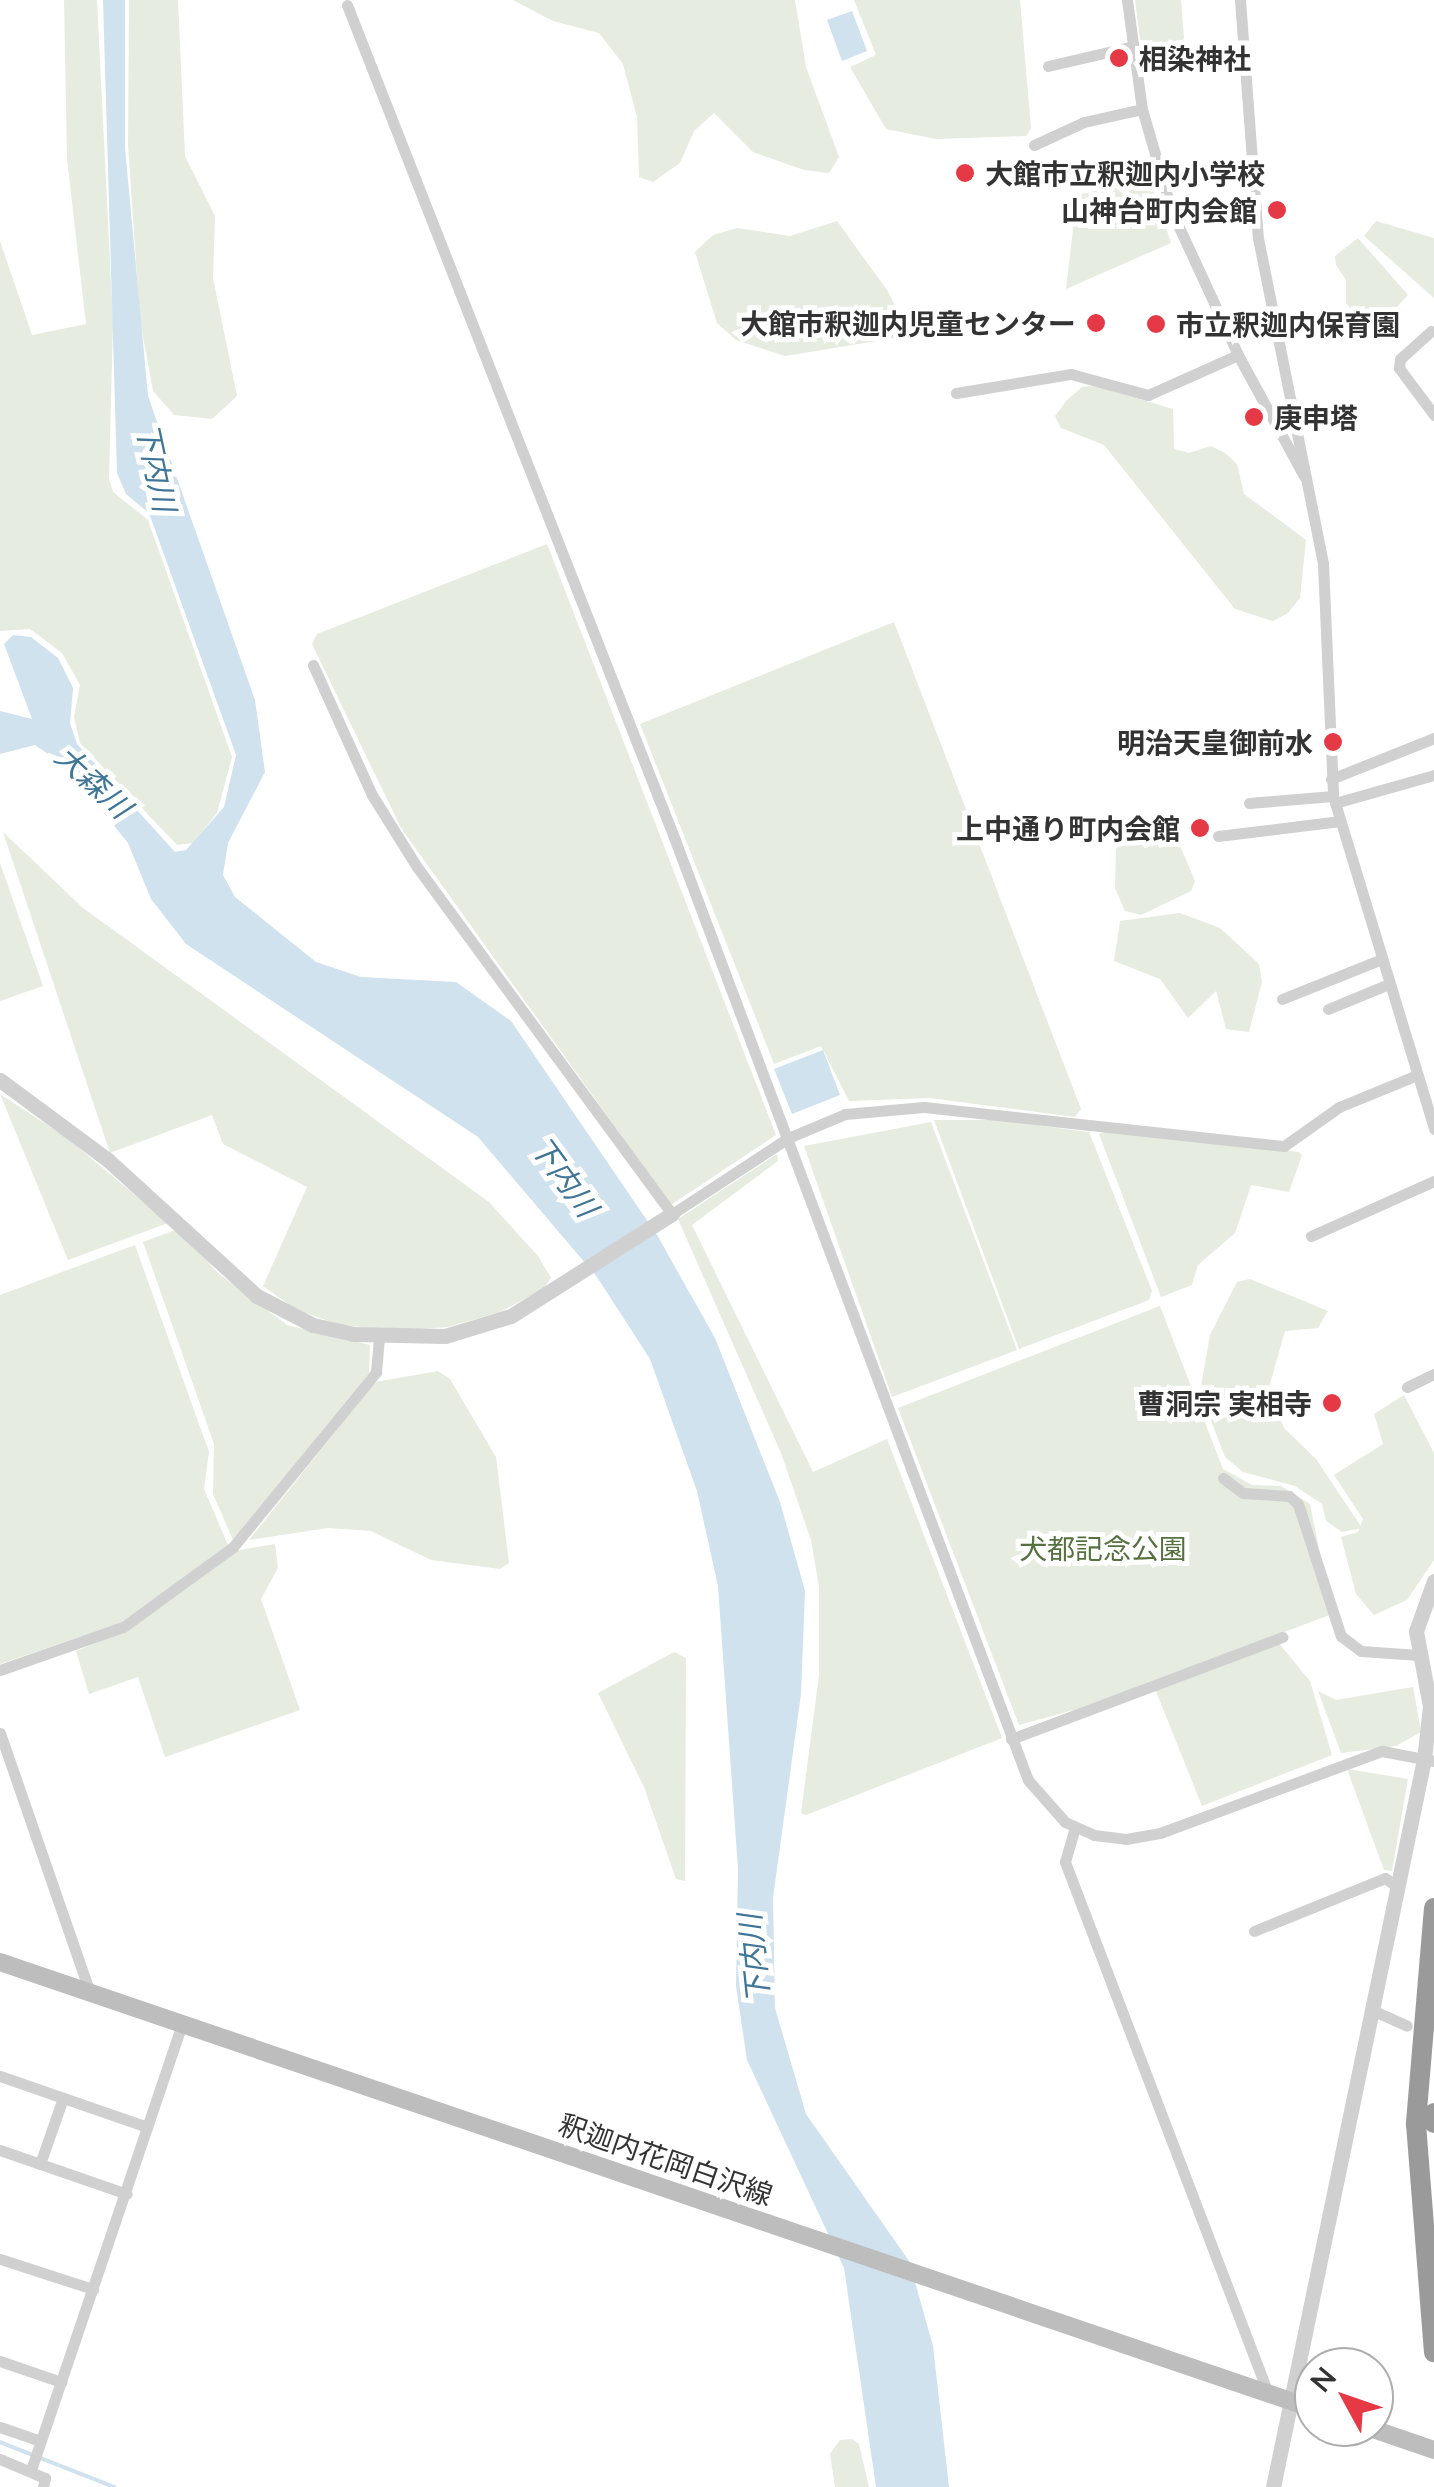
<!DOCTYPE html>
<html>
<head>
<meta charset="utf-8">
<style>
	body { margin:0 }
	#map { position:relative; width:1434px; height:2487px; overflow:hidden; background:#fff; font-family:Lato,"Noto Sans JP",sans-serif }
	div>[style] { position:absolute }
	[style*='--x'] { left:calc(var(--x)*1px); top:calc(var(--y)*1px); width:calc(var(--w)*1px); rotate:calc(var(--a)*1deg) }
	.green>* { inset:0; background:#e6ecdf }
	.water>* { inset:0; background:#cfe2ee }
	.stream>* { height:4px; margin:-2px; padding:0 2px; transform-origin:2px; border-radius:2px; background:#cfe2ee }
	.minor>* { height:11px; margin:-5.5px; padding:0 5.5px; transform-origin:5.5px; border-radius:5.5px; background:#d0d0d0 }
	.tertiary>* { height:15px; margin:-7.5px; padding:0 7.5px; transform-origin:7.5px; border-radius:7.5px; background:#d0d0d0 }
	.secondary>* { height:18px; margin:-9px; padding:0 9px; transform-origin:9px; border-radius:9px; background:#bdbdbd }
	.motorway>* { height:20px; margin:-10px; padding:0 10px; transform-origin:10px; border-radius:10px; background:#9a9a9a }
	.dots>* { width:28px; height:28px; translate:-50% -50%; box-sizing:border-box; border:5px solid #fff; border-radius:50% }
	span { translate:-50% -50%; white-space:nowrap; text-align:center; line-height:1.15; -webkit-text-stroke:10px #fff; paint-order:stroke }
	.poi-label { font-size:28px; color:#333; font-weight:700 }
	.left { translate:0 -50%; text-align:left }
	.right { translate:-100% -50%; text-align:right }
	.park-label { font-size:28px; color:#56703f }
	.street-label { font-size:28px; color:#333 }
	.water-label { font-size:30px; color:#3f7597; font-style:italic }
	.north { position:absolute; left:1294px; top:2347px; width:100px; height:100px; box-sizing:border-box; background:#fff; border:2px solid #adadad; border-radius:50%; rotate:310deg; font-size:28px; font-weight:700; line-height:40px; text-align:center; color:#333 }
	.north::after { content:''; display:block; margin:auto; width:35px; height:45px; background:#e63946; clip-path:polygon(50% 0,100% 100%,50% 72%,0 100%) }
</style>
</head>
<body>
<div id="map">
	<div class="green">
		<i style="clip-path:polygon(64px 0,97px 0,113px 323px,109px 478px,113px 492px,148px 520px,232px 757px,217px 813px,193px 843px,177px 845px,80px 743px,74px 717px,80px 685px,62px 653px,30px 629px,0 631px,0 241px,32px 335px,86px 324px,67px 159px)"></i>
		<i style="clip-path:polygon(129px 0,178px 0,185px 156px,215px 216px,213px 278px,237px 396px,212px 419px,174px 415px,153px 391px,140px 320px,128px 145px)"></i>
		<i style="clip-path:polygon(513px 0,795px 0,806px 67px,839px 157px,829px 173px,804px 170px,753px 152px,714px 113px,694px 131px,680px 163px,653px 182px,639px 177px,637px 117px,623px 64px,599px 33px,553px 21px)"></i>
		<i style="clip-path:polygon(854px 0,1020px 0,1031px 128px,1026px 136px,936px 139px,886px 129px,850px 67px,876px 55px)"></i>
		<i style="clip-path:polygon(1135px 0,1181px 0,1184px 38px,1172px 67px,1143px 63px)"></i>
		<i style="clip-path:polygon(1150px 179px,1171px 243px,1066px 289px,1077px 195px)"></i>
		<i style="clip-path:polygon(837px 221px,887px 290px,904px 323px,901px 337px,785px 356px,736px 340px,717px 323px,695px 252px,713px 235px,737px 228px,790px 236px)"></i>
		<i style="clip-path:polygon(1376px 221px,1434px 238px,1434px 298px,1364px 236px)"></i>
		<i style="clip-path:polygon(1358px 238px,1408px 295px,1373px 333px,1346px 303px,1346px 280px,1336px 265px,1335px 256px)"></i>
		<i style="clip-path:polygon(1096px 386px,1173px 409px,1174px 449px,1189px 453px,1211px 446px,1225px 453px,1237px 464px,1244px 494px,1306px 540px,1300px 598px,1288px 613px,1273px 621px,1235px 609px,1104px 445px,1061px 428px,1055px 416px,1067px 400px,1082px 387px)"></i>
		<i style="clip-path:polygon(547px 544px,776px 1135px,671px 1205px,401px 828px,312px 644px,317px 634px)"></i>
		<i style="clip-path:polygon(894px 622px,1081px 1109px,1075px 1117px,929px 1098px,849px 1101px,821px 1046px,774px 1064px,640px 724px)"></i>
		<i style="clip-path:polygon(1163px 827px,1176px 836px,1195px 881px,1191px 891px,1141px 915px,1125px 911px,1115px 888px,1116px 849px,1140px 829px)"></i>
		<i style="clip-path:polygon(3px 832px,83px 908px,489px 1202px,538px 1256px,551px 1278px,543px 1289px,500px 1312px,448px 1327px,392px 1331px,337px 1324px,297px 1310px,263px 1286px,307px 1187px,223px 1144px,212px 1115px,110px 1153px)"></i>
		<i style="clip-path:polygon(0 863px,43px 986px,0 1001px)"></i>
		<i style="clip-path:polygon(1180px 913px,1220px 928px,1259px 964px,1262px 982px,1249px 1032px,1226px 1029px,1216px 991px,1188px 1018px,1160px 979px,1114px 961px,1120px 921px)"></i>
		<i style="clip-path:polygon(0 1094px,67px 1138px,168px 1223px,68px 1260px)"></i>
		<i style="clip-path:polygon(934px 1120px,996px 1120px,1089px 1132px,1152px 1291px,1149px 1300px,1019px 1349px)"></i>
		<i style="clip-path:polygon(931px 1122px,1017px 1350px,892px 1397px,804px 1146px)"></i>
		<i style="clip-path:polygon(1107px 1131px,1299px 1152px,1302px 1155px,1289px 1192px,1251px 1185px,1235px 1233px,1198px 1265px,1192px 1285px,1161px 1297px,1099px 1134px)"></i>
		<i style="clip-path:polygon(777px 1154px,778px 1161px,692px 1225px,813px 1472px,887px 1439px,1002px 1738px,806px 1815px,801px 1813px,819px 1675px,819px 1587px,811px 1540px,781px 1453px,678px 1219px)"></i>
		<i style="clip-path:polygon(178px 1229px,218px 1273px,287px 1325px,370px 1345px,369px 1373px,233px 1540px,213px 1494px,214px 1444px,143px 1242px)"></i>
		<i style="clip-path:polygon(135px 1245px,209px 1452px,204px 1489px,228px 1545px,120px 1623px,0 1664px,0 1295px)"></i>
		<i style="clip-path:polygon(1250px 1279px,1328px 1311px,1318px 1328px,1285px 1331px,1268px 1391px,1284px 1428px,1316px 1459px,1362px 1528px,1342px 1532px,1326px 1521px,1322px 1504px,1295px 1486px,1243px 1472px,1225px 1457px,1200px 1392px,1210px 1335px,1237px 1282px)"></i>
		<i style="clip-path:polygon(1160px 1306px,1223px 1469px,1252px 1485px,1281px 1486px,1310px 1504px,1332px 1614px,1088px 1706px,1019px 1725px,898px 1408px)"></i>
		<i style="clip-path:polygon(438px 1371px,450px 1379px,496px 1457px,509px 1563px,500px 1569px,431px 1560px,371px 1531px,328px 1528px,249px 1540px,375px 1382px)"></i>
		<i style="clip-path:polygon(1404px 1395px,1434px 1453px,1434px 1560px,1407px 1600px,1374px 1615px,1356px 1594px,1341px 1537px,1358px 1532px,1363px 1519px,1334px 1475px,1383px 1444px,1374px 1414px)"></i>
		<i style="clip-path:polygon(275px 1544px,278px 1568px,261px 1599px,300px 1710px,165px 1757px,138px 1677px,89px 1694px,76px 1651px,123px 1632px,234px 1551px)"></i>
		<i style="clip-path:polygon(1277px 1641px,1310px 1681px,1332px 1755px,1202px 1806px,1155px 1689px)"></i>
		<i style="clip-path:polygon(674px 1652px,686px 1658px,685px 1881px,676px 1879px,644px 1787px,598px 1693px)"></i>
		<i style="clip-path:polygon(1413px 1687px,1421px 1732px,1396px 1746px,1341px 1753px,1318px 1691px,1336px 1700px)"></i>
		<i style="clip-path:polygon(1347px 1769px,1408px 1779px,1392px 1871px,1384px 1870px)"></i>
		<i style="clip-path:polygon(852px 2439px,859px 2444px,869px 2487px,835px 2487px,830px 2454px,840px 2440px)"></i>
	</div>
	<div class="water">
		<i style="clip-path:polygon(103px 0,125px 0,125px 148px,148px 396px,255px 700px,265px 772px,228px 843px,223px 875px,235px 897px,316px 962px,361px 977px,456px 982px,511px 1021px,657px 1235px,715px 1338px,780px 1502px,805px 1591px,801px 1694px,773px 1898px,775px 2008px,806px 2114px,909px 2261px,933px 2346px,949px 2487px,876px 2487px,844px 2268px,747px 2060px,736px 1986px,738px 1869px,718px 1586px,697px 1491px,650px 1359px,597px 1277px,478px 1137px,186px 944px,151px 899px,128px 843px,68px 768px,35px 745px,0 754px,0 711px,32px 719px,4px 644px,13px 635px,31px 637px,58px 658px,73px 688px,70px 723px,77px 744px,175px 852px,186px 850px,224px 807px,236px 755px,149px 513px,126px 494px,117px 473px)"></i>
		<i style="clip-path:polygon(852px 11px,867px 51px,842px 61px,827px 20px)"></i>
		<i style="clip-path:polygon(823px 1050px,840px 1095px,792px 1114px,774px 1069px)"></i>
	</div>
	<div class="stream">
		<i style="--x:0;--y:2442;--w:123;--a:21.5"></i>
	</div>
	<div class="minor">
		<i style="--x:1127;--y:0;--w:110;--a:82.2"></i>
		<i style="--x:1142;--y:109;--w:107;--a:73.8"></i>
		<i style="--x:1172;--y:212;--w:157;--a:65.2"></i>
		<i style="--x:1238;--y:355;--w:138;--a:61.4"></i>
		<i style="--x:1240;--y:0;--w:239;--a:85.7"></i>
		<i style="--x:1258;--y:238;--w:332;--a:78.7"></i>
		<i style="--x:1323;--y:564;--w:232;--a:87.5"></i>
		<i style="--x:1333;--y:796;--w:348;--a:73.1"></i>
		<i style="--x:347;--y:5;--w:897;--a:68.55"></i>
		<i style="--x:675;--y:840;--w:1004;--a:69.42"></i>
		<i style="--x:1028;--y:1780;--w:56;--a:48.6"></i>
		<i style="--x:1065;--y:1822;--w:32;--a:24"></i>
		<i style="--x:1094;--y:1835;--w:32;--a:7"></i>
		<i style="--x:1126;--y:1839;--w:35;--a:-10"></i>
		<i style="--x:1160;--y:1833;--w:237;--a:-20.3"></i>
		<i style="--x:1382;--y:1751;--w:53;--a:10.9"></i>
		<i style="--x:1048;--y:66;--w:88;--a:-13.1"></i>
		<i style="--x:1034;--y:145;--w:55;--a:-24.7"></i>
		<i style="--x:1084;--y:122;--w:59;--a:-12.6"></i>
		<i style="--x:1431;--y:331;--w:42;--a:137.9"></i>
		<i style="--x:1400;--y:359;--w:9;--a:96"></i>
		<i style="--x:1399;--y:368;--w:59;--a:53.3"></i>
		<i style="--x:956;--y:393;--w:117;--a:-9.4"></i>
		<i style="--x:1071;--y:374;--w:80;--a:15.3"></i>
		<i style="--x:1148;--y:395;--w:98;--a:-24"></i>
		<i style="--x:313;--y:665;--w:143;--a:65.6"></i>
		<i style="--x:372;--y:795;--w:85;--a:58"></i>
		<i style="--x:417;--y:867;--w:431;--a:53.7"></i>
		<i style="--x:672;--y:1214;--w:139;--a:-33.2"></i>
		<i style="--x:788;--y:1138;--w:62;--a:-22.8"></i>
		<i style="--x:845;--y:1114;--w:79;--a:-5.1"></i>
		<i style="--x:924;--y:1107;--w:362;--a:6.2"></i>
		<i style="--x:1284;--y:1146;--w:67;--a:-35.3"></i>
		<i style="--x:1339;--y:1107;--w:84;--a:-22.3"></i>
		<i style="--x:1331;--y:779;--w:111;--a:-21.7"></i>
		<i style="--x:1249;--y:803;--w:84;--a:-4.8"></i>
		<i style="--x:1335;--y:803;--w:103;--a:-15.8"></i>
		<i style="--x:1218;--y:836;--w:123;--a:-7"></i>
		<i style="--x:1282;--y:999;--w:108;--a:-21.8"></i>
		<i style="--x:1328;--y:1009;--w:66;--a:-22.3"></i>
		<i style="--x:1311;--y:1236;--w:135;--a:-24.1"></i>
		<i style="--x:1407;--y:1387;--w:30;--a:-26"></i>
		<i style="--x:1223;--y:1478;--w:25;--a:37"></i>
		<i style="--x:1243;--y:1493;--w:46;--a:3.7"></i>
		<i style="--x:1289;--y:1496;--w:12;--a:42"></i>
		<i style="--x:1298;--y:1504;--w:139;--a:72"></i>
		<i style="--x:1341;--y:1636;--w:25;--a:37"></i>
		<i style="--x:1361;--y:1651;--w:58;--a:3.9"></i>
		<i style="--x:0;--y:1670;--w:130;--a:-19.3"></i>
		<i style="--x:123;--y:1627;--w:136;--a:-36"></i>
		<i style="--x:233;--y:1547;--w:226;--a:-50.7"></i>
		<i style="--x:376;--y:1372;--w:35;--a:-85"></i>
		<i style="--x:0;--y:1733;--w:275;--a:70.9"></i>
		<i style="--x:1011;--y:1739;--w:290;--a:-20.6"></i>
		<i style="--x:1075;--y:1827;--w:36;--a:106"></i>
		<i style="--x:1065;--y:1862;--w:568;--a:69.08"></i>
		<i style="--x:1254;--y:1931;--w:141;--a:-22"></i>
		<i style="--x:1385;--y:1878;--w:14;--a:36"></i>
		<i style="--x:1374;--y:2011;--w:36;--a:24"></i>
		<i style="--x:0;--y:2076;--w:156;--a:19.1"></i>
		<i style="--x:0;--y:2150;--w:134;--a:19.1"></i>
		<i style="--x:40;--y:2164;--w:70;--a:-70.8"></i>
		<i style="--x:0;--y:2259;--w:98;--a:17.9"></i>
		<i style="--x:0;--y:2361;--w:65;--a:19"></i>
		<i style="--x:0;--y:2427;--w:43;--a:18.9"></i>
		<i style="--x:0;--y:2459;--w:49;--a:22.9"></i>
		<i style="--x:45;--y:2478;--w:9;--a:103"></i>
		<i style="--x:31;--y:2470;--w:471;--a:-71.3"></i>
	</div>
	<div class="tertiary">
		<i style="--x:0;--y:1080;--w:134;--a:36.5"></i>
		<i style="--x:108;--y:1160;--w:202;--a:42.4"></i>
		<i style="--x:257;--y:1296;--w:63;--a:27.4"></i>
		<i style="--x:313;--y:1325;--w:42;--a:12.4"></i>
		<i style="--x:354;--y:1334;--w:91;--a:1.3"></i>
		<i style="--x:445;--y:1336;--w:69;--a:-16.9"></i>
		<i style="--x:511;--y:1316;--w:191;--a:-32.4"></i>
		<i style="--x:1273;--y:2487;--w:743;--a:-78.28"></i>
		<i style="--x:1424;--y:1759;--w:53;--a:-83.5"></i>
		<i style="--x:1430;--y:1706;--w:76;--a:-100.6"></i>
		<i style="--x:1416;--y:1631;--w:53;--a:-70.2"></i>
	</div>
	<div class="secondary">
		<i style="--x:0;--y:1962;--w:1388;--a:18.79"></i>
		<i style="--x:1367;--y:2427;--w:71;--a:18.9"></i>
	</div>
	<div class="motorway">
		<i style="--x:1434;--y:1908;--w:217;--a:94.8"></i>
		<i style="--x:1416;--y:2124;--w:229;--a:85.5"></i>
		<i style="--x:1434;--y:2113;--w:10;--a:90"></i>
	</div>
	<div class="dots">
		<i style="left:1119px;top:58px;background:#e63946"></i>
		<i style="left:965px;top:173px;background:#e63946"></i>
		<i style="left:1277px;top:210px;background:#e63946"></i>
		<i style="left:1096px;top:323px;background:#e63946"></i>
		<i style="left:1156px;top:324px;background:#e63946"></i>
		<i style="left:1254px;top:417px;background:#e63946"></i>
		<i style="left:1333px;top:742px;background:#e63946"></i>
		<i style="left:1200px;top:828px;background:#e63946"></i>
		<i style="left:1332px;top:1403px;background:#e63946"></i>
	</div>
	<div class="poi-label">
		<span class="left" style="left:1139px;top:58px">相染神社</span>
		<span class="left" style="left:985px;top:173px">大館市立釈迦内小学校</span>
		<span class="right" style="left:1257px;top:210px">山神台町内会館</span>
		<span class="right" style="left:1076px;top:323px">大館市釈迦内児童センター</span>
		<span class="left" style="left:1176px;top:324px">市立釈迦内保育園</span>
		<span class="left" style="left:1274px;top:417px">庚申塔</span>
		<span class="right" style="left:1313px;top:742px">明治天皇御前水</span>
		<span class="right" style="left:1180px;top:828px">上中通り町内会館</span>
		<span class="right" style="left:1312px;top:1403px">曹洞宗 実相寺</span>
	</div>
	<div class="park-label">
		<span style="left:1103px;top:1548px">犬都記念公園</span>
	</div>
	<div class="street-label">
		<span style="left:666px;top:2159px;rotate:19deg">釈迦内花岡白沢線</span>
	</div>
	<div class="water-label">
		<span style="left:157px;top:467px;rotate:78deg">下内川</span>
		<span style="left:94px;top:781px;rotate:43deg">大森川</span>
		<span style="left:565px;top:1176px;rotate:54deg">下内川</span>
		<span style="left:753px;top:1959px;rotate:-96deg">下内川</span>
	</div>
	<div class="north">N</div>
</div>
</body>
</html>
